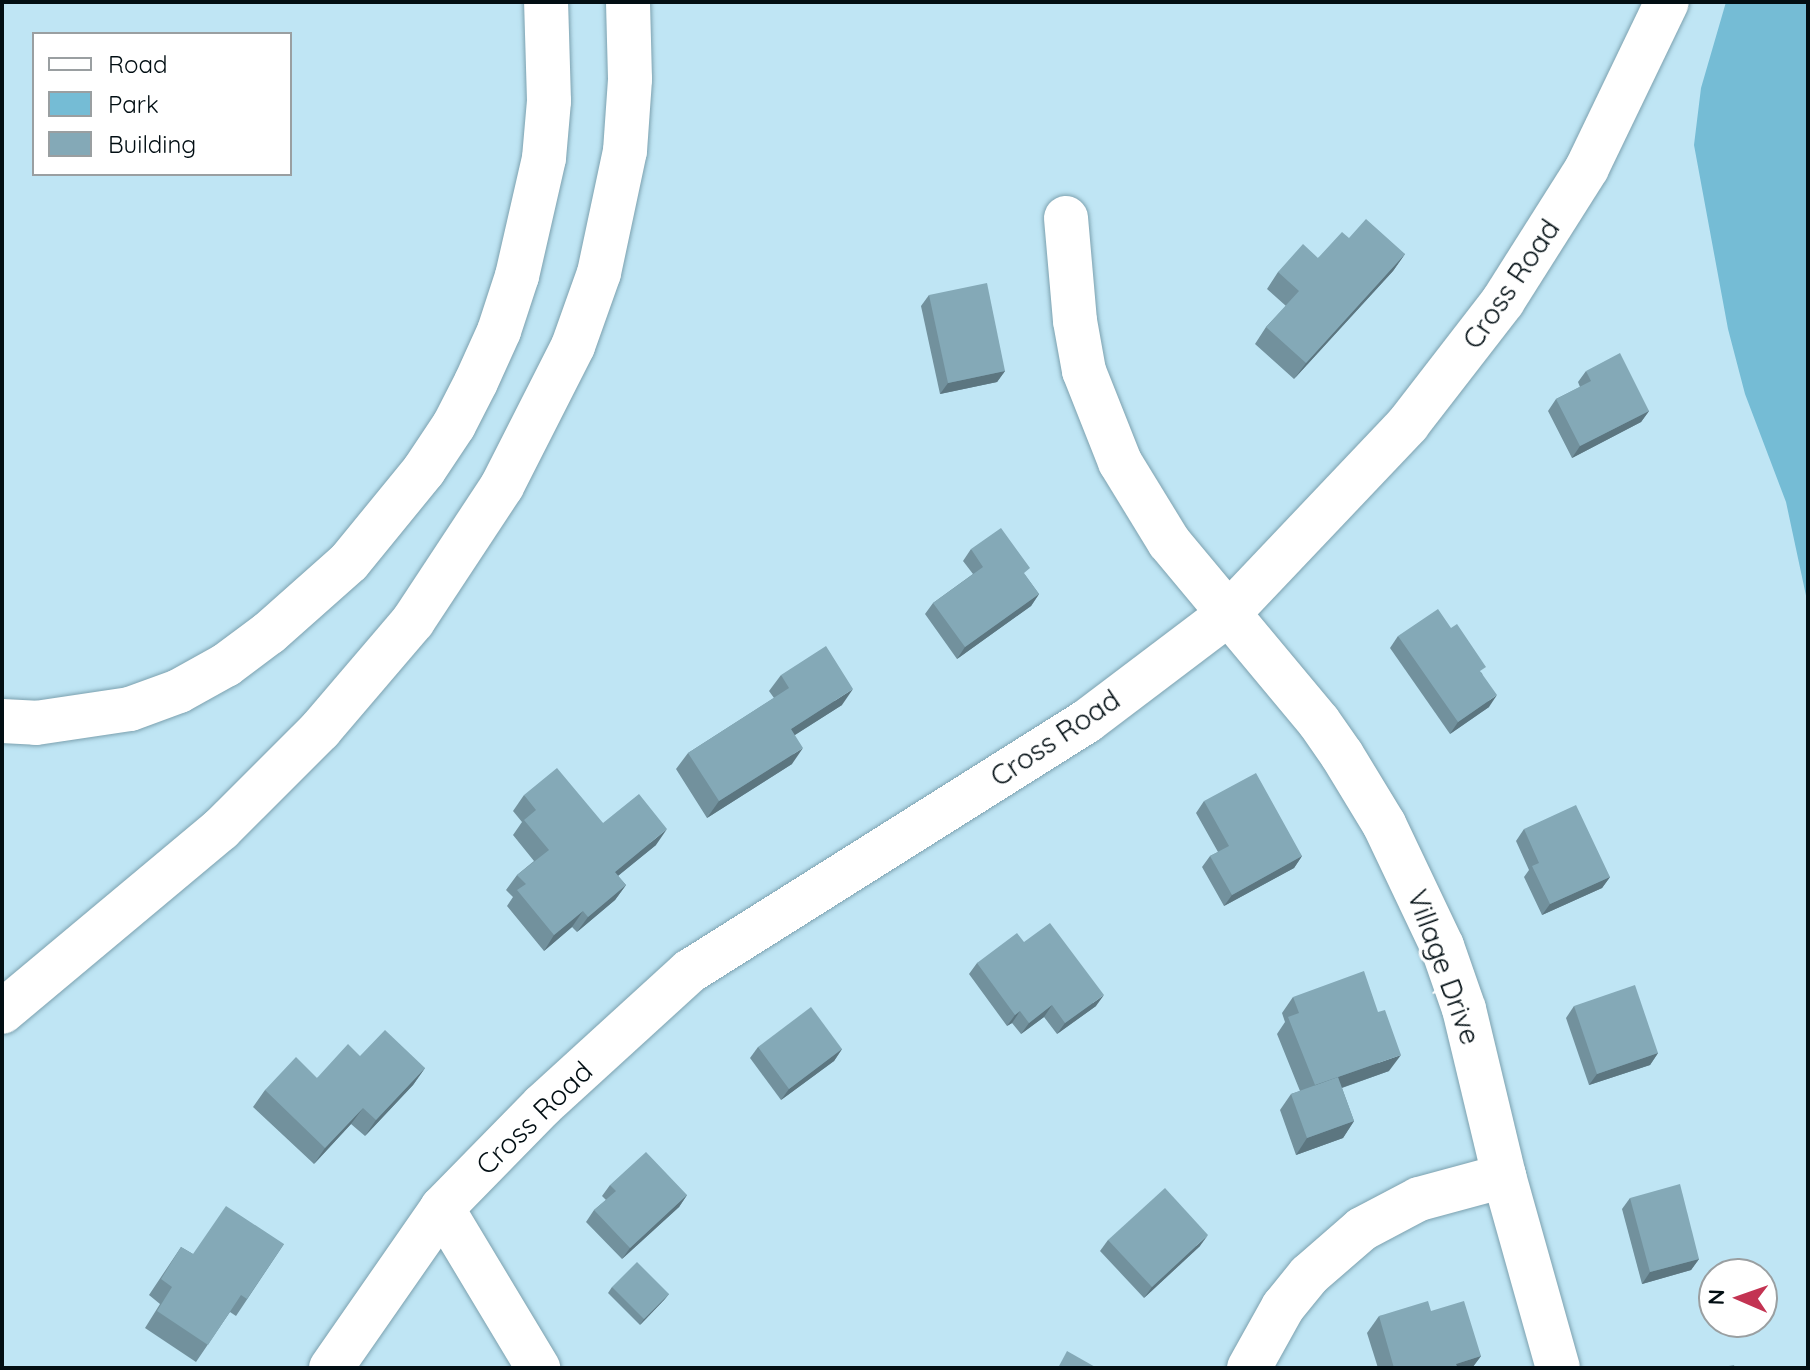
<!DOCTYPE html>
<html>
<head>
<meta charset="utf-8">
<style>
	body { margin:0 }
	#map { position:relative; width:1810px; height:1370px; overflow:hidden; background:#bfe5f4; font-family:Quicksand,sans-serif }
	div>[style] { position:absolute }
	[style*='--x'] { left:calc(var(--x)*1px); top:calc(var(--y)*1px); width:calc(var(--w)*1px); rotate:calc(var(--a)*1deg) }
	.green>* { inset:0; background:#75bcd5 }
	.roads { filter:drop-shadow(0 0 2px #7ca1af) drop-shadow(0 0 2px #7ca1af) }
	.street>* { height:44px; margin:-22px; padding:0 22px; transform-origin:22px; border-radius:22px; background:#fff }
	.secondary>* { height:44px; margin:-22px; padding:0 22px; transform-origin:22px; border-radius:22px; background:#fff }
	.highway>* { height:44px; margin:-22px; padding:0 22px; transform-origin:22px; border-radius:22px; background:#fff }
	.wall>* { inset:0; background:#72919d }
	.shaded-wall>* { inset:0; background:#5c7680 }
	.building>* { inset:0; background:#84a9b7 }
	span { translate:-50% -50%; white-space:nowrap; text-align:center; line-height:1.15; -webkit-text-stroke:7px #fff; paint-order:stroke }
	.street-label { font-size:28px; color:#020e13 }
	.frame { position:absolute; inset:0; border:4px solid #020e13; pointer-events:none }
	.legend { position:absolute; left:32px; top:32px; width:260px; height:144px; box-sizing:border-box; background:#fff; border:2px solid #9a9fa1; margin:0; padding:10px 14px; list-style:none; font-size:24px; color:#020e13 }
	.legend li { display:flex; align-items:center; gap:16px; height:40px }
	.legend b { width:40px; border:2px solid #9a9fa1 }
	.north { position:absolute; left:1698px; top:1258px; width:80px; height:80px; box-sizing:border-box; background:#fff; border:2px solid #9a9fa1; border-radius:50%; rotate:272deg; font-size:22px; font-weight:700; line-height:32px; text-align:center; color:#020e13 }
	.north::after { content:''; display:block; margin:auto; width:28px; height:36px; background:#c33352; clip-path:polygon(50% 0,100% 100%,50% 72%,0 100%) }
</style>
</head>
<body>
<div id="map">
	<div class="green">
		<i style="clip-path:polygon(1726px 2px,1808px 2px,1808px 605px,1786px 502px,1745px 394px,1728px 329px,1694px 145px,1701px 88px)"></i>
	</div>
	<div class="roads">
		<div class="street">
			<i style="--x:1066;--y:218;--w:103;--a:85"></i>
			<i style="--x:1075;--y:321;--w:51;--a:79.8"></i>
			<i style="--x:1084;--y:371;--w:98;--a:68.4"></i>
			<i style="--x:1120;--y:462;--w:94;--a:58.5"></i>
			<i style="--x:1169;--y:542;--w:234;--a:50.2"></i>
			<i style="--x:1319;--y:722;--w:40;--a:55.1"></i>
			<i style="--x:1342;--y:755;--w:81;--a:58.7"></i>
			<i style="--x:1384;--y:824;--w:135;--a:64.6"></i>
			<i style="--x:1442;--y:946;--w:67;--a:70.8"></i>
			<i style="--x:1464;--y:1009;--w:172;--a:76.5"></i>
			<i style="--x:1504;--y:1176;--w:199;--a:74.3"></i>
			<i style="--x:442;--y:1208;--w:187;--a:59"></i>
			<i style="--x:1249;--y:1368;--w:70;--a:-60.9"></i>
			<i style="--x:1283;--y:1307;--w:41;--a:-50.9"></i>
			<i style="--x:1309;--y:1275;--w:70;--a:-41"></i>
			<i style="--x:1362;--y:1229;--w:64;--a:-27.8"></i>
			<i style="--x:1419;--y:1199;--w:88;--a:-15.1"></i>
		</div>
		<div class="secondary">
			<i style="--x:331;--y:1368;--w:195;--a:-55.2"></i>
			<i style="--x:442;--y:1208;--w:144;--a:-45.6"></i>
			<i style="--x:543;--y:1105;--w:199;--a:-42.4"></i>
			<i style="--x:690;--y:971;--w:469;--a:-32.2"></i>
			<i style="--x:1087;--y:721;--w:176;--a:-37.1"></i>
			<i style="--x:1227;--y:615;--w:263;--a:-46.5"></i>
			<i style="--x:1408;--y:424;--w:155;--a:-52.3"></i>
			<i style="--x:1503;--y:301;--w:157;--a:-57.7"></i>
			<i style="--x:1587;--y:168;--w:184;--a:-64.3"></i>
		</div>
		<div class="highway">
			<i style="--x:2;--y:721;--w:34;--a:3"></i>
			<i style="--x:36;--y:723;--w:95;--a:-8.5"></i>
			<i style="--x:130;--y:709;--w:52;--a:-20.2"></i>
			<i style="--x:179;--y:691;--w:54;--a:-29"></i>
			<i style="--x:226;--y:665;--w:54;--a:-36.7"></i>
			<i style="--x:269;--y:633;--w:107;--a:-41.6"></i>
			<i style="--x:349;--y:562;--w:119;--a:-50.8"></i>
			<i style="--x:424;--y:470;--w:54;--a:-56.3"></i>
			<i style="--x:454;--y:425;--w:48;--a:-62.9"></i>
			<i style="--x:476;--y:382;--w:56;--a:-65.7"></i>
			<i style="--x:499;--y:331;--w:58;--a:-71.9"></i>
			<i style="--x:517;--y:276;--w:121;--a:-77.1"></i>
			<i style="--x:544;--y:158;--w:57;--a:-85"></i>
			<i style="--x:549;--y:101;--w:99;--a:-91.7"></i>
			<i style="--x:2;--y:1012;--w:285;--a:-39.9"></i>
			<i style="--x:221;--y:829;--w:140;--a:-45"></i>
			<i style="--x:320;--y:730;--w:143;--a:-49.5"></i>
			<i style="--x:413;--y:621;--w:162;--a:-56.6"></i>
			<i style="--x:502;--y:486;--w:157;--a:-63.1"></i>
			<i style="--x:573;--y:346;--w:77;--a:-70.4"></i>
			<i style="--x:599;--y:273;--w:125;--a:-78"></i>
			<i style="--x:625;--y:151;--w:72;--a:-86"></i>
			<i style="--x:630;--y:79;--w:77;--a:-91.5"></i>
		</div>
	</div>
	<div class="wall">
		<i style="clip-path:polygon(1349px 238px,1405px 254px,1393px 271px,1294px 379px,1255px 344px,1266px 327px,1286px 306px,1267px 289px,1278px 272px,1318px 258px)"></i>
		<i style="clip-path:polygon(929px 295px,1005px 371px,997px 382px,940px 394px,921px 306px)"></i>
		<i style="clip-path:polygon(1586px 371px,1649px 411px,1641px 422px,1572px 458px,1548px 411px,1556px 399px,1580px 387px,1578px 382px)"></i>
		<i style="clip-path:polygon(971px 549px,1025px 575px,1039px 594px,1031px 606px,957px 659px,925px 614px,933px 603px,973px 574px,963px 561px)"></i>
		<i style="clip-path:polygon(1398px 636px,1482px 673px,1489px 707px,1450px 734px,1390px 648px)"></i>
		<i style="clip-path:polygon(781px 675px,842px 705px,795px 735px,792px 764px,707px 818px,676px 769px,688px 753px,774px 698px,769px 691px)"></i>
		<i style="clip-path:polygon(524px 795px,603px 823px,656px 845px,618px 876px,626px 885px,615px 900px,577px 932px,572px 927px,544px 951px,507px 906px,513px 897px,506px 890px,517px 875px,534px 861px,513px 835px,522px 822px,513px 811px)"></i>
		<i style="clip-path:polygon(1204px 801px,1302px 856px,1294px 868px,1224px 906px,1202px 867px,1210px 856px,1218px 852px,1196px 813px)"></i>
		<i style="clip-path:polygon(1524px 829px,1610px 877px,1602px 888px,1542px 915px,1524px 877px,1529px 870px,1516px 841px)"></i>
		<i style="clip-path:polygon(1024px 942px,1096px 1006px,1057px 1034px,1044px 1017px,1021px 1034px,1012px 1023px,1007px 1026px,969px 974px,977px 963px)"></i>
		<i style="clip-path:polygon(1293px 997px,1389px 1071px,1342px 1088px,1354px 1121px,1343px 1138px,1296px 1155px,1280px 1110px,1291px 1094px,1300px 1091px,1277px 1034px,1285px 1022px,1282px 1013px)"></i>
		<i style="clip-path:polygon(1574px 1006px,1658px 1053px,1650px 1065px,1589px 1085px,1566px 1018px)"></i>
		<i style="clip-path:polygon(758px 1047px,842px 1049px,834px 1061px,781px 1100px,750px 1058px)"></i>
		<i style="clip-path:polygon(360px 1056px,425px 1068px,413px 1085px,365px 1136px,351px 1124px,314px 1164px,253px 1107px,265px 1090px,317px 1078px)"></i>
		<i style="clip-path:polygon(610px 1185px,687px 1195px,679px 1207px,622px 1259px,586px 1222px,594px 1210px,606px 1200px,602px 1196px)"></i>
		<i style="clip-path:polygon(1630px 1198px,1699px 1259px,1691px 1270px,1642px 1284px,1622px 1209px)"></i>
		<i style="clip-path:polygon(1108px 1240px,1200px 1246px,1144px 1298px,1100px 1251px)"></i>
		<i style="clip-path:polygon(284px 1244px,236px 1316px,230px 1312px,196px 1362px,145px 1328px,160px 1304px,149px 1295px,181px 1247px,193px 1254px)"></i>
		<i style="clip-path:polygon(612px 1287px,669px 1294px,664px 1300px,640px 1325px,608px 1293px)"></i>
		<i style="clip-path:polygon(1431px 1311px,1481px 1356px,1472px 1368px,1378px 1368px,1367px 1333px,1379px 1316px)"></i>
	</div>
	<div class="shaded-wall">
		<i style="clip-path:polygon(1405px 254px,1393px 271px,1294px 379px,1306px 363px)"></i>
		<i style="clip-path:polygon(1005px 371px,997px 382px,940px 394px,948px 383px)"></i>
		<i style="clip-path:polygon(1649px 411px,1641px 422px,1572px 458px,1580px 446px)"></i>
		<i style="clip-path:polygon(1039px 594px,1031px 606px,957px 659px,965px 647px)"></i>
		<i style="clip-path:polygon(853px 689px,842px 705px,779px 745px,791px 729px)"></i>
		<i style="clip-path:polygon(1497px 695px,1489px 707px,1450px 734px,1458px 722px)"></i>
		<i style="clip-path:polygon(803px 748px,792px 764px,707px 818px,719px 801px)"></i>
		<i style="clip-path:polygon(667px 829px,656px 845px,604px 887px,615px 872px)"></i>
		<i style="clip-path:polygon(1302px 856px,1294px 868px,1224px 906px,1232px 895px)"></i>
		<i style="clip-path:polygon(1610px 877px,1602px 888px,1542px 915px,1550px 904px)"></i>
		<i style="clip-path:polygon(626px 885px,615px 900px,577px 932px,588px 917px)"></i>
		<i style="clip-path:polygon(583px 911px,572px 927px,544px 951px,554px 935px)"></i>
		<i style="clip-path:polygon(1104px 995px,1096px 1006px,1057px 1034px,1065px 1023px)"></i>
		<i style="clip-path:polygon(1052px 1005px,1044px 1017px,1021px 1034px,1029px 1023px)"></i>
		<i style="clip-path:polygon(1020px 1011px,1012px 1023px,1007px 1026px,1015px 1015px)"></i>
		<i style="clip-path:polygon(842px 1049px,834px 1061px,781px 1100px,789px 1089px)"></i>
		<i style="clip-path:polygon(1658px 1053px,1650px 1065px,1589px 1085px,1597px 1074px)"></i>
		<i style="clip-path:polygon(1401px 1055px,1389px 1071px,1304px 1101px,1315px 1085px)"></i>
		<i style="clip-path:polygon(425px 1068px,413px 1085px,365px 1136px,376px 1120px)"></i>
		<i style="clip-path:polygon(363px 1108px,351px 1124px,314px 1164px,325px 1148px)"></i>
		<i style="clip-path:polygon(1354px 1121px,1343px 1138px,1296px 1155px,1307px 1138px)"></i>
		<i style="clip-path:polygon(687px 1195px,679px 1207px,622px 1259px,630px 1248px)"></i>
		<i style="clip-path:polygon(1208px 1235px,1200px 1246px,1144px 1298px,1152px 1287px)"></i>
		<i style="clip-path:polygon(1699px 1259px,1691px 1270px,1642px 1284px,1650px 1272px)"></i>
		<i style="clip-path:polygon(669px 1294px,664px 1300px,640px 1325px,644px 1319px)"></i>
		<i style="clip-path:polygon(1481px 1356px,1472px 1368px,1453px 1368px,1456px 1364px)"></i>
	</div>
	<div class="building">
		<i style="clip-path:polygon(1366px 219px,1405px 254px,1306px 363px,1266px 327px,1299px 291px,1278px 272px,1303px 244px,1318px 258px,1342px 232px,1349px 238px)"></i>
		<i style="clip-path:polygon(987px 283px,1005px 371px,948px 383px,929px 295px)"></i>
		<i style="clip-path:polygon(1620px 353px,1649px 411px,1580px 446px,1556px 399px,1591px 381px,1586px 371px)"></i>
		<i style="clip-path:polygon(1001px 528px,1030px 568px,1024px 573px,1039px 594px,965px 647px,933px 603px,983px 567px,971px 549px)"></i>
		<i style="clip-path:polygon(1438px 609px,1451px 628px,1457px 624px,1486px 667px,1480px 671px,1497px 695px,1458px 722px,1398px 636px)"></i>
		<i style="clip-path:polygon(826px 646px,853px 689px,791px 729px,803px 748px,719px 801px,688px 753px,789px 688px,781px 675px)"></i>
		<i style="clip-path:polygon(557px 768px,603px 823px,639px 794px,667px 829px,615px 872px,626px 885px,588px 917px,583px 911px,554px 935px,517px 890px,526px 884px,517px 875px,549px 850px,524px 820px,536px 810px,524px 795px)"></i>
		<i style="clip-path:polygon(1256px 773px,1302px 856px,1232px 895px,1210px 856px,1229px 846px,1204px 801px)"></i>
		<i style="clip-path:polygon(1576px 805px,1610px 877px,1550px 904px,1532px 866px,1539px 863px,1524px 829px)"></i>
		<i style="clip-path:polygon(1050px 923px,1104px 995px,1065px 1023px,1052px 1005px,1029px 1023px,1020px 1011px,1015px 1015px,977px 963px,1017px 933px,1024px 942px)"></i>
		<i style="clip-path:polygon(1364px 971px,1378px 1012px,1385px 1010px,1401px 1055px,1315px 1085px,1288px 1017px,1299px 1013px,1293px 997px)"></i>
		<i style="clip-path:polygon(1635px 985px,1658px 1053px,1597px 1074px,1574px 1006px)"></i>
		<i style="clip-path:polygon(811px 1007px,842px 1049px,789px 1089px,758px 1047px)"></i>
		<i style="clip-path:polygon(385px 1030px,425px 1068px,376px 1120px,363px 1108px,325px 1148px,265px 1090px,296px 1057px,317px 1078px,348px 1044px,360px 1056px)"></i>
		<i style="clip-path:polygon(1338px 1077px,1354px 1121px,1307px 1138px,1291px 1094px)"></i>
		<i style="clip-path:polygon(646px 1152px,687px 1195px,630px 1248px,594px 1210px,616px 1191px,610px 1185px)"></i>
		<i style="clip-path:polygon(1680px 1184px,1699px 1259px,1650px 1272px,1630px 1198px)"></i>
		<i style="clip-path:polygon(1165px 1188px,1208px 1235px,1152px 1287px,1108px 1240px)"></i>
		<i style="clip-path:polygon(226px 1206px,284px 1244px,247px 1299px,241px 1295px,208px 1345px,157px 1311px,172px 1287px,161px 1279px,181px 1247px,193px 1254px)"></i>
		<i style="clip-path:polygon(637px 1262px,669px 1294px,644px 1319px,612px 1287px)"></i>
		<i style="clip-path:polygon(1428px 1301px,1431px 1311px,1464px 1301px,1481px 1356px,1456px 1364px,1458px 1368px,1394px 1368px,1379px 1316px)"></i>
		<i style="clip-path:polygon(1067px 1351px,1097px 1368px,1058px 1368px)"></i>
		<i style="clip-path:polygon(1734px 1365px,1735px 1368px,1718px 1368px)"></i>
	</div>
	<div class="street-label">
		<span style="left:1511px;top:284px;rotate:-56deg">Cross Road</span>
		<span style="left:1055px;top:738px;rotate:-34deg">Cross Road</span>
		<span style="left:1444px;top:967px;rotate:70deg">Village Drive</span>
		<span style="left:534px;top:1118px;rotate:-44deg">Cross Road</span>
	</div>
	<div class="frame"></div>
	<ul class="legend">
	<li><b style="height:10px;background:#fff"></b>Road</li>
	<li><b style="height:22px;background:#75bcd5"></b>Park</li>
	<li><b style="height:22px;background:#84a9b7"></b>Building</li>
	</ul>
	<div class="north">N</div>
</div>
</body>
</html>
